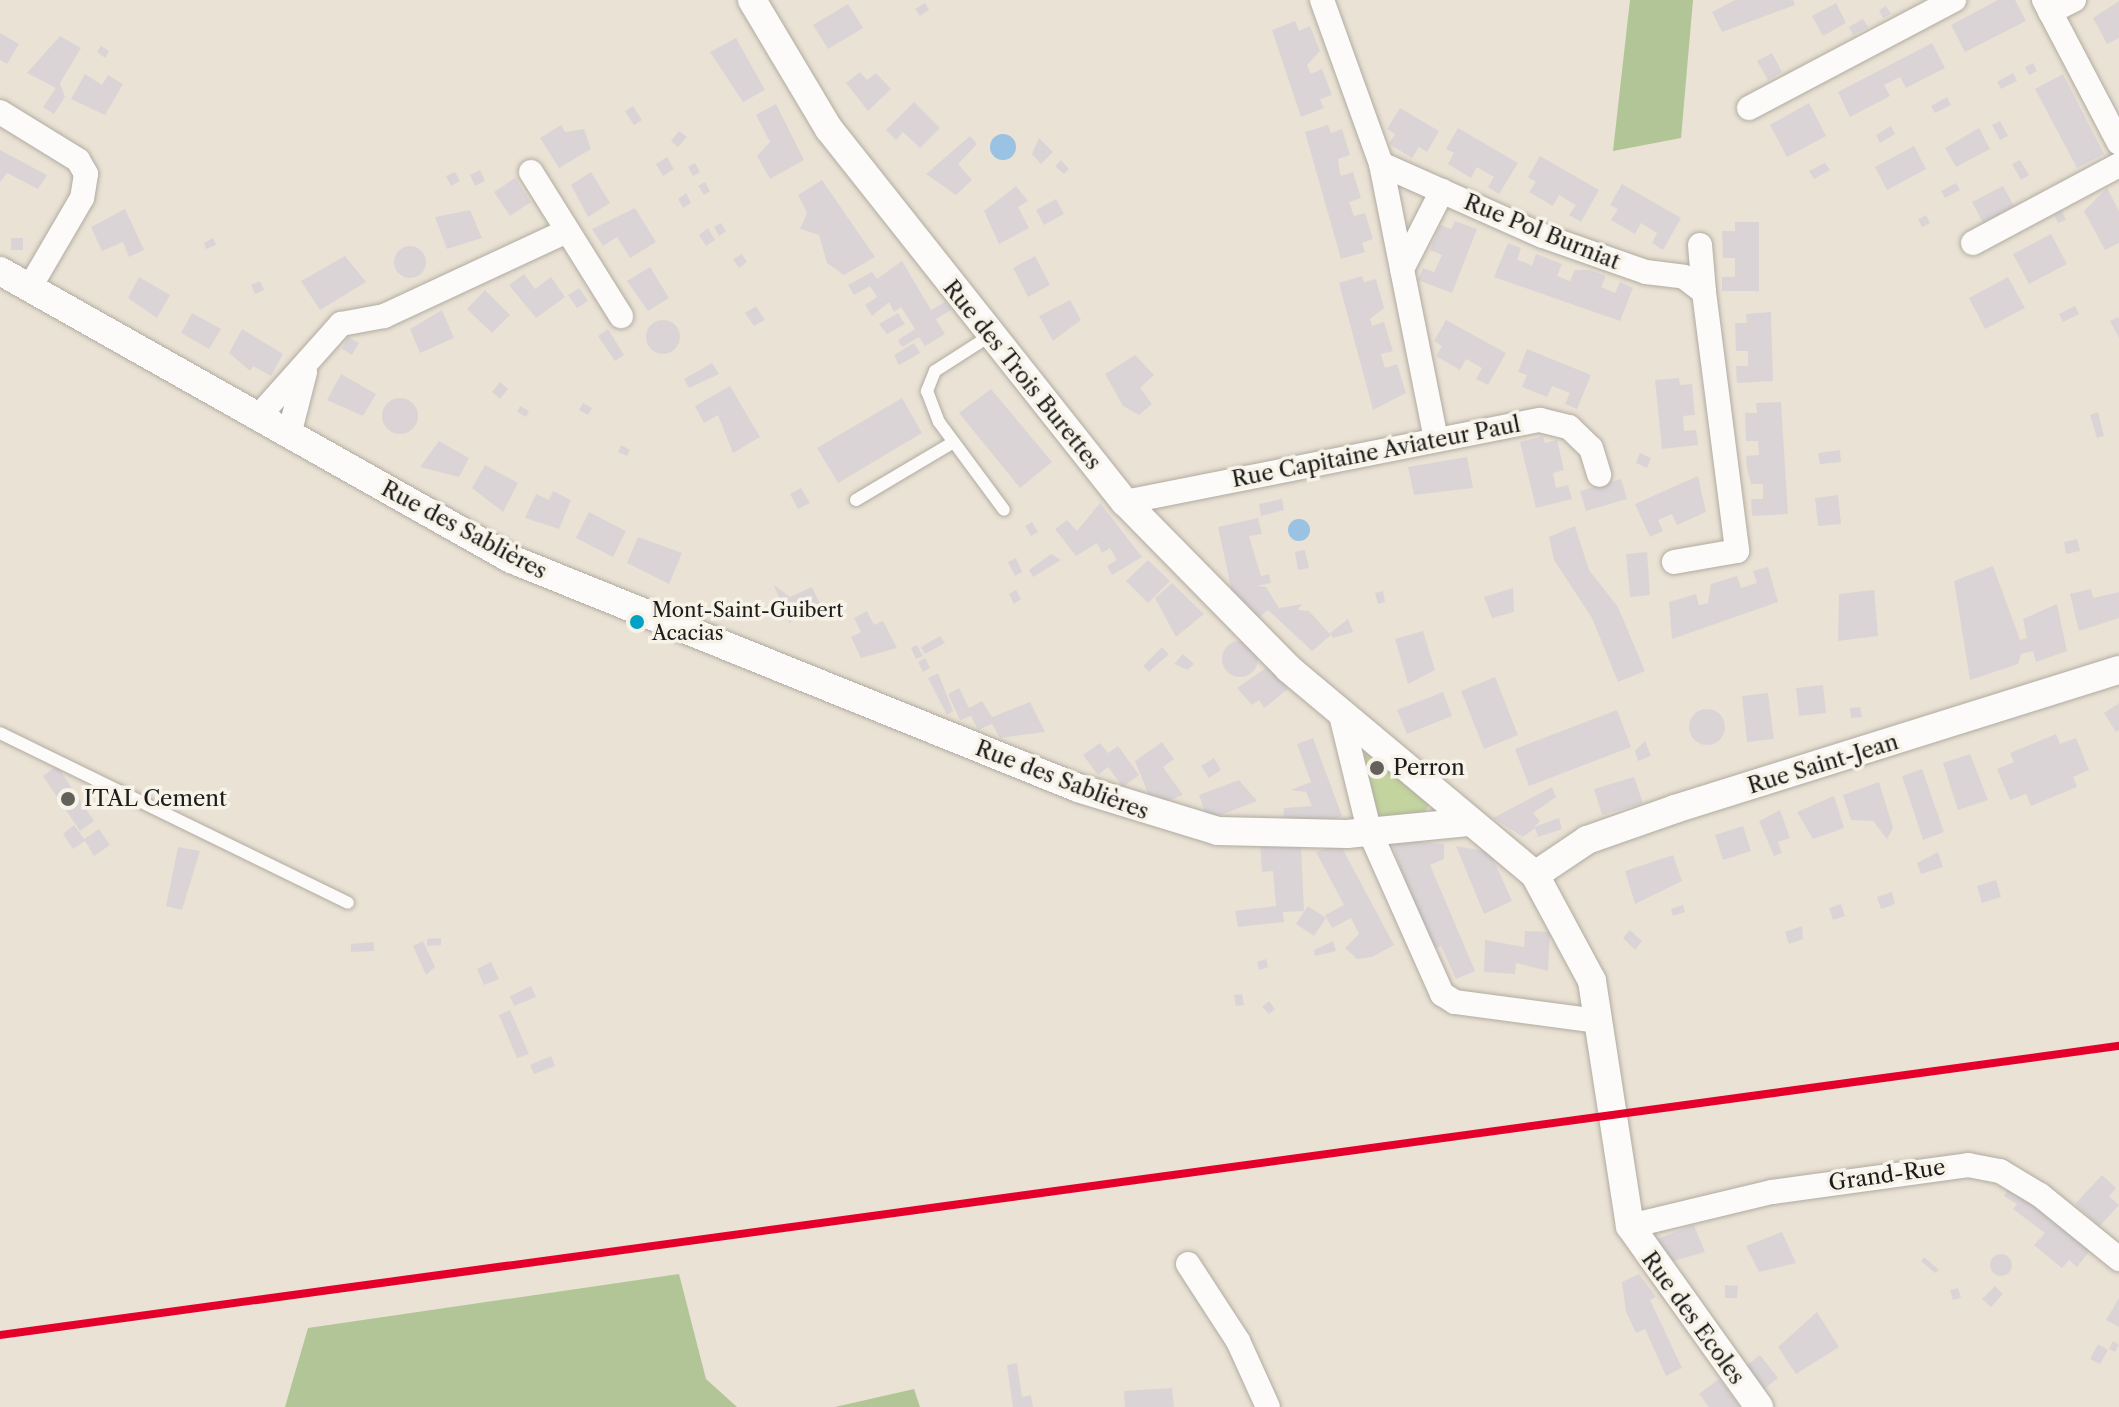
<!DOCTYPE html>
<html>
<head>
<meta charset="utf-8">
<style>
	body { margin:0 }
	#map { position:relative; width:2119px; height:1407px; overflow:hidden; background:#eae2d4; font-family:"Libre Caslon Text",serif }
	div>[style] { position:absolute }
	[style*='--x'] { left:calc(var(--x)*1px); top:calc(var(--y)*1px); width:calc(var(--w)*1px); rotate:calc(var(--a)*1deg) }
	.green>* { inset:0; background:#c3d49f }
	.forest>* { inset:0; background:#b1c597 }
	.water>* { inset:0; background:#9ac2e3 }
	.round { border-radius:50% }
	.building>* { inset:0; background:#dbd4d7 }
	.roads { filter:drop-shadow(0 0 2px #b0aba2) drop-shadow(0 0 2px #b0aba2) }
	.service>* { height:12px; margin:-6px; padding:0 6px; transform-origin:6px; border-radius:6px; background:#fcfbf9 }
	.minor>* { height:24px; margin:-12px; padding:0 12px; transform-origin:12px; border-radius:12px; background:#fcfbf9 }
	.tertiary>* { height:28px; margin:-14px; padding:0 14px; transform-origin:14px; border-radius:14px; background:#fcfbf9 }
	.rail-1>* { height:8px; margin:-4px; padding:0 4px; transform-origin:4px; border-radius:4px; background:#e4002b }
	.dots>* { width:22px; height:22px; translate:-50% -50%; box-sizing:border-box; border:4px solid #f7f3e8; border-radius:50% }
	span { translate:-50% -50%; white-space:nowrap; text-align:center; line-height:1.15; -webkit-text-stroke:7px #f7f3e8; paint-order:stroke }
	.bus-label { font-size:20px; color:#1c1c1c }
	.left { translate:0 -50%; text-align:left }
	.street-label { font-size:22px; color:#1c1c1c }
	.poi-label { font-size:22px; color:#1c1c1c }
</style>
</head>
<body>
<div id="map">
	<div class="green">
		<i style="clip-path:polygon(1367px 751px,1430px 802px,1424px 815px,1379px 816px,1362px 760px)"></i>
	</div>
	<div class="forest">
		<i style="clip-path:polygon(1630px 0,1693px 0,1681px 138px,1613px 151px)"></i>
		<i style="clip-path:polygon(679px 1274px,706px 1379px,737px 1407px,285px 1407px,308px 1328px)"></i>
		<i style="clip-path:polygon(914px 1389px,920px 1407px,835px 1407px)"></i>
	</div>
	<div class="water">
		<i class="round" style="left:990px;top:134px;width:26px;height:26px"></i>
		<i class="round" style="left:1288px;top:519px;width:22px;height:22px"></i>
	</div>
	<div class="building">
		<i style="clip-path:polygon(1735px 0,1793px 0,1795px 5px,1722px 32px,1712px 12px)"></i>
		<i style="clip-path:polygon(2015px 0,2026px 21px,1965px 52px,1951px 25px,1998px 0)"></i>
		<i style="clip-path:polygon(2119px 1px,2119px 38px,2107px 44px,2093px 18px)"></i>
		<i style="clip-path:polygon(925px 3px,929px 10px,920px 16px,915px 9px)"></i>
		<i style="clip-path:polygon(1836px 3px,1846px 23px,1823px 36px,1812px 16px)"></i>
		<i style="clip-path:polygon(848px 4px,863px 28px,828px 49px,813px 25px)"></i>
		<i style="clip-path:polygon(1886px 6px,1891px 14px,1883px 18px,1879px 10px)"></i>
		<i style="clip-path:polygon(1863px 19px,1868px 27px,1853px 35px,1849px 27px)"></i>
		<i style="clip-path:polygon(1295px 21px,1299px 31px,1310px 26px,1320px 51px,1307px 65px,1311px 74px,1322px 69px,1332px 95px,1320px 99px,1324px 108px,1301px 117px,1272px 30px)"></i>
		<i style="clip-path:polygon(0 33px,19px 44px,7px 64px,0 60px)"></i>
		<i style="clip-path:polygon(60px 36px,81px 48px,60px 83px,65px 97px,54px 114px,43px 107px,56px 88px,27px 73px)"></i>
		<i style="clip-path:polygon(736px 38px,765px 90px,743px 102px,710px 52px)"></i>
		<i style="clip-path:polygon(1932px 43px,1945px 68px,1906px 88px,1900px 77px,1884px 85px,1890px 96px,1850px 117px,1838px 92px)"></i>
		<i style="clip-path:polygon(101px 46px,109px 51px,105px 58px,97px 52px)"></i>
		<i style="clip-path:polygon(1772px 53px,1782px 72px,1768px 80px,1757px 61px)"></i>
		<i style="clip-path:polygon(2033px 63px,2037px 71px,2029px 75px,2025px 67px)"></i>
		<i style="clip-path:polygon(860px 72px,867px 80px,876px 73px,891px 89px,868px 111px,846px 83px)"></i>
		<i style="clip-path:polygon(2013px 73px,2017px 81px,2001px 89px,1997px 82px)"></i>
		<i style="clip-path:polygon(85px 74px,102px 85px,108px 75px,123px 84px,105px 115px,71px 99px)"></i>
		<i style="clip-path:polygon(2063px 74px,2104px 154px,2077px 168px,2035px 89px)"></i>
		<i style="clip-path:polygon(1947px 97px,1951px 105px,1935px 113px,1931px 106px)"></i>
		<i style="clip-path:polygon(914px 102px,940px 128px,920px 148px,903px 132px,896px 140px,886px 130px)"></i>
		<i style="clip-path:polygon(1809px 103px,1826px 136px,1787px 157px,1770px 125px)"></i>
		<i style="clip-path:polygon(776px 104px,804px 160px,770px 179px,757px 156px,770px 142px,756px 115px)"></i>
		<i style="clip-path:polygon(633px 106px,642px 120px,634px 125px,625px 111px)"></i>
		<i style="clip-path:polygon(1400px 108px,1439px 131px,1427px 152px,1419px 147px,1412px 158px,1389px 144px,1395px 134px,1387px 129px)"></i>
		<i style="clip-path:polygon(2000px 121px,2008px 136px,2000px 140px,1992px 125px)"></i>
		<i style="clip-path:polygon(561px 125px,565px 132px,584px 129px,591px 149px,559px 168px,540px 138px)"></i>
		<i style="clip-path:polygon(1328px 125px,1331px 133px,1342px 129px,1350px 155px,1338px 159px,1339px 168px,1341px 176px,1353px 172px,1361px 198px,1349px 202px,1354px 216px,1365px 213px,1373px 239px,1362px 243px,1365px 252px,1341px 259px,1305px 132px)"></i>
		<i style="clip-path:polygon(1891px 126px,1895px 134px,1880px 143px,1876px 135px)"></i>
		<i style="clip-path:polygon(1458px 128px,1518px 163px,1499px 194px,1488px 187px,1494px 177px,1477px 167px,1471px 178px,1448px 164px,1454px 153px,1446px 149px)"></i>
		<i style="clip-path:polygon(1979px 128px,1990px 149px,1956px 167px,1945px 148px)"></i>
		<i style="clip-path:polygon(679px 131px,687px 137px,678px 147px,671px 141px)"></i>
		<i style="clip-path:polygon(970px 136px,977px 144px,958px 164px,972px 180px,956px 195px,926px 174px)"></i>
		<i style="clip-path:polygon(1039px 138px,1053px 152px,1041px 164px,1032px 154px)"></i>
		<i style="clip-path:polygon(1914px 146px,1926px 169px,1887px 190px,1875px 167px)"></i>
		<i style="clip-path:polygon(0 150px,47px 175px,38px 189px,7px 173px,0 182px)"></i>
		<i style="clip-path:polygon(1540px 156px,1599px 190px,1581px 222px,1569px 215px,1576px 205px,1567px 200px,1559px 195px,1553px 206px,1529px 192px,1536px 182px,1528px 177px)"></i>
		<i style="clip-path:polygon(667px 157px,674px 169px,663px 176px,656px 164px)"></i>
		<i style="clip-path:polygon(1061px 160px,1069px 169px,1064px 174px,1055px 166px)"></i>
		<i style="clip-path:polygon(2020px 160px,2029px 175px,2021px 180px,2012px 164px)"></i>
		<i style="clip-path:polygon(695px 163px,700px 172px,693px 176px,688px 167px)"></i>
		<i style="clip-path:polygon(1825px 163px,1830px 170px,1814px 179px,1809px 171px)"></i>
		<i style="clip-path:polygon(480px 170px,485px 181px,475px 186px,470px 175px)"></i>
		<i style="clip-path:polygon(455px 172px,460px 181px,451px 186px,446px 176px)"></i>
		<i style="clip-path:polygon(591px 172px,610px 203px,588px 217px,571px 185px)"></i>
		<i style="clip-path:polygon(515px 178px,531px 202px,510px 216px,494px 192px)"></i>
		<i style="clip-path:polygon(822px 180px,875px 257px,844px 275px,827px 263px,819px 235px,800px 229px,807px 213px,798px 195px)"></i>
		<i style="clip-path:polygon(705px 182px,710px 191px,704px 195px,698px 186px)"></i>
		<i style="clip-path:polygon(1956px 183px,1960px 190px,1945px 198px,1941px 191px)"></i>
		<i style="clip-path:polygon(1622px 184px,1681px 218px,1663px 250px,1652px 243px,1657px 233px,1641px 223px,1635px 234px,1611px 220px,1618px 209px,1610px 205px)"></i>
		<i style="clip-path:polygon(1016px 186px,1028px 201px,1018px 207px,1029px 228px,999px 244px,984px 211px)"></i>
		<i style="clip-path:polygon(2003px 186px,2014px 206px,1983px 223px,1972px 202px)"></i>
		<i style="clip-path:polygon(2107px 188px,2119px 211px,2119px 243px,2105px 250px,2084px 211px)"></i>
		<i style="clip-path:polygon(686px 193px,691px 203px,683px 208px,678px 199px)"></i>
		<i style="clip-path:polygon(1056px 199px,1064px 214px,1044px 225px,1036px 210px)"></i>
		<i style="clip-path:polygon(635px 208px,656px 242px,630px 258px,617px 237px,603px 246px,592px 229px)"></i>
		<i style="clip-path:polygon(125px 209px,144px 250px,129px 257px,123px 242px,102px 251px,91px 227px)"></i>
		<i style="clip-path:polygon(470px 210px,482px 238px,447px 249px,435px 217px)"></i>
		<i style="clip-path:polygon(2062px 211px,2066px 220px,2058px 223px,2054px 215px)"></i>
		<i style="clip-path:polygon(1926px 215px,1930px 223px,1922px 227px,1918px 219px)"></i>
		<i style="clip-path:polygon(1455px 221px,1477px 229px,1452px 293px,1418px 280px,1423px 268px,1434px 272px,1438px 264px,1442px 255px,1430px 250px,1440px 225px,1451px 229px)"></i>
		<i style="clip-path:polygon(1735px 222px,1759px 222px,1759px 291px,1722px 291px,1722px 277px,1735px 277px,1735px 258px,1723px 258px,1722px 231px,1735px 231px)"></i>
		<i style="clip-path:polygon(721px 223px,726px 231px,719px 236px,714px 227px)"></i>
		<i style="clip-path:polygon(708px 228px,715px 240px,706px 246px,699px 235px)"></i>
		<i style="clip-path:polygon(2051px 234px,2067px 264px,2029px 284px,2013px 254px)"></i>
		<i style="clip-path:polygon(11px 238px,23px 238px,23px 250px,11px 250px)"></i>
		<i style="clip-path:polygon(213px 238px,216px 245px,206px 249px,204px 243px)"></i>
		<i style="clip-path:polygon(1508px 243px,1521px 248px,1517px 260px,1524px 262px,1532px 266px,1536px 254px,1562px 264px,1557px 276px,1570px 281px,1575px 270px,1590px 270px,1606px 276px,1601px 287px,1615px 293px,1620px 282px,1633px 288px,1620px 321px,1494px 277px)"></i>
		<i class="round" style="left:394px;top:246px;width:32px;height:32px"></i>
		<i style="clip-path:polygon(742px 254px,747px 262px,739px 268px,733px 259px)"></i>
		<i style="clip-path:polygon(345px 256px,366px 282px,320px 310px,301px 281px)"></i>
		<i style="clip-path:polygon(1035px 256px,1050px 285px,1028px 297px,1013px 268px)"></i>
		<i style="clip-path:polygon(902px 261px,931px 310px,945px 302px,951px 310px,936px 319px,945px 334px,925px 346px,919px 337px,902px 347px,898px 340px,915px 329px,901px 307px,894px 312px,889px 302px,872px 316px,865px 305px,877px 297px,870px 286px,854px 295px,848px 285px,872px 272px,877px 279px)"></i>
		<i style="clip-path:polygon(650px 267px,669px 298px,648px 311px,627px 281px)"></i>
		<i style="clip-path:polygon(524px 274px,535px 289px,551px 277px,565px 297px,536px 318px,509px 285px)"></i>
		<i style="clip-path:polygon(1362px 276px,1364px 282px,1376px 279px,1384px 308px,1370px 319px,1372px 326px,1384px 322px,1393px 351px,1381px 354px,1385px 368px,1397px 364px,1406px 393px,1373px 410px,1339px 283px)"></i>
		<i style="clip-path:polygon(139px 277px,170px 295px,157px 318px,128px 298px)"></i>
		<i style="clip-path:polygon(2008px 277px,2025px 308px,1985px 329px,1969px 298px)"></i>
		<i style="clip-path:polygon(260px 281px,264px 290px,255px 294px,251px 285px)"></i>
		<i style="clip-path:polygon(579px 288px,588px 301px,577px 308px,568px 295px)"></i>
		<i style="clip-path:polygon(485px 290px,510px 315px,492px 333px,467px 309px)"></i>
		<i style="clip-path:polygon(1070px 300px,1081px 320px,1053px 341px,1039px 316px)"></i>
		<i style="clip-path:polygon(756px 306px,765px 320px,754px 326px,745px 313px)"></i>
		<i style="clip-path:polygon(2075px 306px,2079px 314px,2063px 322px,2059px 314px)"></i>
		<i style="clip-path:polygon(442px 310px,454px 338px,420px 353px,410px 329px)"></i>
		<i style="clip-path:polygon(1771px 312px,1773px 381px,1737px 383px,1736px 366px,1748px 366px,1748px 351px,1736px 351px,1735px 323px,1747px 323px,1746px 314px)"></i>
		<i style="clip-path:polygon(192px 313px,221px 329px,209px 349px,181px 333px)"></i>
		<i style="clip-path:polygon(898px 313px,905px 324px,887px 334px,879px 324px)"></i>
		<i style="clip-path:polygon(2118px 317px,2119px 319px,2119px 338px,2110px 321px)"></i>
		<i style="clip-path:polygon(1446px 320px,1506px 353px,1488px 385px,1476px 379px,1482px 368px,1466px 359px,1460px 370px,1436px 356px,1442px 346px,1434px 341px)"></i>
		<i class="round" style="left:646px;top:320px;width:34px;height:34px"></i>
		<i style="clip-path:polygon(242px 329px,283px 354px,271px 376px,253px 366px,250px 371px,229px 353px)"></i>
		<i style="clip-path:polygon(608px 329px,624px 355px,615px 361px,598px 336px)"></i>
		<i style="clip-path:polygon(348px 337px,359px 343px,352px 355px,342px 349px)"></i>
		<i style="clip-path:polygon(914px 343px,920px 353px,899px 365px,894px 355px)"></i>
		<i style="clip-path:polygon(1527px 349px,1591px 375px,1577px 409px,1565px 404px,1570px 393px,1552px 386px,1547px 397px,1522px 387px,1527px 375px,1518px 372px)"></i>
		<i style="clip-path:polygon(1135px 355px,1154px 375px,1140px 388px,1152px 404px,1139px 415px,1123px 406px,1105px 374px)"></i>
		<i style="clip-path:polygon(712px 363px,719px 374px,689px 388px,684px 379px)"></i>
		<i style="clip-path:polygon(341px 374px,376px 394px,363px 416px,327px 400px)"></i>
		<i style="clip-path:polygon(1679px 378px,1680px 385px,1692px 384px,1695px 415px,1683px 416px,1684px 431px,1696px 430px,1698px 445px,1662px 449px,1655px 380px)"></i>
		<i style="clip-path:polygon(500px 382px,508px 389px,500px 399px,492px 392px)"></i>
		<i style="clip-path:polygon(730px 386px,760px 437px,733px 453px,718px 415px,704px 423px,695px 406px)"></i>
		<i style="clip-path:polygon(991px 389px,1052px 462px,1020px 488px,959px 413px)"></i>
		<i style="clip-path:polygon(902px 398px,922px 433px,838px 483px,817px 448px)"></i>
		<i class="round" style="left:382px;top:398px;width:36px;height:36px"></i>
		<i style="clip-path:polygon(1781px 402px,1788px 514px,1752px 516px,1751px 499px,1763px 499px,1763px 484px,1751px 484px,1747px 469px,1746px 456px,1759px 455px,1758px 441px,1746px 441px,1745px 413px,1757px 413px,1756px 403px)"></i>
		<i style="clip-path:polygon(583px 403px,592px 408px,588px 415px,579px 410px)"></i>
		<i style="clip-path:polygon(520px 406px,529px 411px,526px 417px,517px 412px)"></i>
		<i style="clip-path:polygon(2098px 412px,2104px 436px,2097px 438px,2090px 415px)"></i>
		<i style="clip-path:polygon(1543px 436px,1545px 443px,1557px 440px,1564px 470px,1553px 473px,1556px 488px,1568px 485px,1572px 499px,1536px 508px,1520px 442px)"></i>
		<i style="clip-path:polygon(439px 441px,469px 458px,459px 477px,420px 467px)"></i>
		<i style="clip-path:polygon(621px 445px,630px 450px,627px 456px,618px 452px)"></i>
		<i style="clip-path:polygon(1840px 450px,1841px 462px,1820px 464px,1818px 453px)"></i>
		<i style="clip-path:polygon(1640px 453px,1651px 458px,1647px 468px,1636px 463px)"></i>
		<i style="clip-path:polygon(1467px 457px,1473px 488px,1414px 495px,1408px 467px)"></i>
		<i style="clip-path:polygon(485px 465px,518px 483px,503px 512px,472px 488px)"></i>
		<i style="clip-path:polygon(1698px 476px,1706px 512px,1677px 525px,1672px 514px,1658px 520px,1663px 531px,1650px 537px,1635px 504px)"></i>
		<i style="clip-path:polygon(1621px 479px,1627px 499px,1586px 511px,1580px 491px)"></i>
		<i style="clip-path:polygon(801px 488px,810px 503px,798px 509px,790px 494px)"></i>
		<i style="clip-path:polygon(553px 491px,571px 500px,559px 529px,525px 518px,536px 494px,549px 500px)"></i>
		<i style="clip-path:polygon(1838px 495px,1841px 524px,1818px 526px,1815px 498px)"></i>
		<i style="clip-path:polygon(1282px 499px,1284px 510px,1261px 516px,1259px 504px)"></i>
		<i style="clip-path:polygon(1100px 503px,1142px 557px,1112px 575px,1107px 566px,1117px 560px,1110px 548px,1102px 553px,1097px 543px,1076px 556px,1055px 529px,1067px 520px,1077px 531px)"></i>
		<i style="clip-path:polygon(589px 512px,626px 531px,613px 557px,576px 538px)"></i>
		<i style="clip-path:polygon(1258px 518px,1262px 534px,1249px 536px,1261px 576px,1269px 574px,1271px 583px,1256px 586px,1266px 587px,1279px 608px,1302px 604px,1298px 610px,1309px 611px,1331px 635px,1312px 651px,1268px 610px,1257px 619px,1232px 592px,1218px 527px)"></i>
		<i style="clip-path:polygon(1032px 522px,1038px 532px,1031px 536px,1025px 526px)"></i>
		<i style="clip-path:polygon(1575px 526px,1589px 570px,1618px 607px,1645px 671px,1618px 682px,1592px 618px,1554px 560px,1549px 537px)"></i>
		<i style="clip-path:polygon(638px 537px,682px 553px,669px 584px,627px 563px)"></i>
		<i style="clip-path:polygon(2077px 539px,2080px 551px,2066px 554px,2064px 542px)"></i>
		<i style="clip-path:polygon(1305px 550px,1309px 568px,1298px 570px,1295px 552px)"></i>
		<i style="clip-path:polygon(1647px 552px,1650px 595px,1630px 597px,1626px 554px)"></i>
		<i style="clip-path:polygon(1051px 554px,1061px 560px,1033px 577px,1029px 570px)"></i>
		<i style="clip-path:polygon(1016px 558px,1022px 572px,1015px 576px,1008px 562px)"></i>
		<i style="clip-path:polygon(1148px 560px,1170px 581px,1148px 603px,1126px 581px)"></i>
		<i style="clip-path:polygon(1993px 566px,2020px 640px,2027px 638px,2023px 619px,2057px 604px,2067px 651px,2036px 662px,2033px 651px,2021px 654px,2018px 664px,1970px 680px,1954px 581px)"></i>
		<i style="clip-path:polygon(1768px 567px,1778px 602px,1672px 639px,1669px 602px,1696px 594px,1699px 605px,1708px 603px,1711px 584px,1737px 576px,1741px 588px,1750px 585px,1757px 583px,1753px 571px)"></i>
		<i style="clip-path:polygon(1172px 583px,1204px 614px,1176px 637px,1155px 598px)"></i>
		<i style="clip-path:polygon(774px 585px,790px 597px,812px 587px,822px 608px,789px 623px)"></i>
		<i style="clip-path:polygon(1513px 588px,1514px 612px,1492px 618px,1484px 597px)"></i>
		<i style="clip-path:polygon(2091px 589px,2093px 598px,2119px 592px,2119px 618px,2079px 631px,2070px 594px)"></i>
		<i style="clip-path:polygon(1016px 590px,1021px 599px,1014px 604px,1009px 594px)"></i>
		<i style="clip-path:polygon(1874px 590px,1878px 636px,1838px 641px,1839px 594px)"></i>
		<i style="clip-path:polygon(1383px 591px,1385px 602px,1378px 604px,1375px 593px)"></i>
		<i style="clip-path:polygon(867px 611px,874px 625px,883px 621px,897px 648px,861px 658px,851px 637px,861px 632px,854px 618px)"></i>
		<i style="clip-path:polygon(1348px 619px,1353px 632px,1333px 638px,1330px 633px)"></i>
		<i style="clip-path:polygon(1423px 631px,1435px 670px,1408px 684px,1395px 639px)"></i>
		<i style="clip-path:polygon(940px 636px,945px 643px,925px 654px,921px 647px)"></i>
		<i class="round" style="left:1222px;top:641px;width:36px;height:36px"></i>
		<i style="clip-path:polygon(917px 645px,923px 656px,916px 659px,911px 648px)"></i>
		<i style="clip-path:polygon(1162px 647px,1169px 654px,1149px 672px,1143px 666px)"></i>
		<i style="clip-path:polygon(1183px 654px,1194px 664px,1188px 670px,1174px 664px)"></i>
		<i style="clip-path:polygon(925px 658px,930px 668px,923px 672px,918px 662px)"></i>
		<i style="clip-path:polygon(1269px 666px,1288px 689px,1264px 708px,1259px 700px,1252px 705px,1237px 688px)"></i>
		<i style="clip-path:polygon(938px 673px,953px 711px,947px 715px,928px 678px)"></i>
		<i style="clip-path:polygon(1495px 677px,1518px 735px,1484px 749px,1461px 691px)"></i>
		<i style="clip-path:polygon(1823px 685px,1826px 713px,1799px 716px,1796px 688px)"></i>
		<i style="clip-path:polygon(959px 688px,969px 708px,982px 701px,992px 717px,1030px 702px,1045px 732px,1000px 738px,992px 724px,978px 730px,971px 716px,960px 720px,948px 694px)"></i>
		<i style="clip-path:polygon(1443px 692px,1452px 716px,1407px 734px,1397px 710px)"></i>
		<i style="clip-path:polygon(1768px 693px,1774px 739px,1747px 742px,1742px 696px)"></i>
		<i style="clip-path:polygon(2119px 703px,2119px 730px,2116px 732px,2104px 713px)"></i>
		<i style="clip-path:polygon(1860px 707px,1862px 717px,1851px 718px,1850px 708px)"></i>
		<i class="round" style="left:1689px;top:709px;width:36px;height:36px"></i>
		<i style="clip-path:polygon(1617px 710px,1631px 747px,1529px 786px,1515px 749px)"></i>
		<i style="clip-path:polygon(2056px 734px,2060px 744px,2076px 738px,2089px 770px,2073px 777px,2077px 787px,2031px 806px,2026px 794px,2010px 800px,1997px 769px,2014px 762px,2010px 753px)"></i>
		<i style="clip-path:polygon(1313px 738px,1342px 816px,1315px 827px,1268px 822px,1283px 818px,1284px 808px,1312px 806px,1306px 792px,1291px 790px,1311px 782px,1297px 744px)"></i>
		<i style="clip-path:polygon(1645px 741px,1651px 756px,1638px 761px,1635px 751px)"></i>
		<i style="clip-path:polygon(1162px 742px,1174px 759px,1163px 767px,1183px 795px,1153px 806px,1135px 761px)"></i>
		<i style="clip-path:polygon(1100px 743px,1108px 753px,1118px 746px,1139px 775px,1123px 787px,1108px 767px,1098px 775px,1083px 755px)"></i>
		<i style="clip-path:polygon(1970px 754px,1988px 800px,1958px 810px,1943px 763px)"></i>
		<i style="clip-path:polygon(1214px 758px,1221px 770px,1209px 778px,1201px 766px)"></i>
		<i style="clip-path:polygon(57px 766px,94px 821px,80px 831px,43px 776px)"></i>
		<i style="clip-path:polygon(1922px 769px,1944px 832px,1923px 840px,1902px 776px)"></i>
		<i style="clip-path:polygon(1634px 777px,1643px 803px,1602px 815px,1594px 789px)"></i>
		<i style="clip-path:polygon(1239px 780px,1257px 801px,1208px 820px,1199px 795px)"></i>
		<i style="clip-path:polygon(1879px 782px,1893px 828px,1887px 839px,1873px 821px,1851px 820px,1843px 795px)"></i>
		<i style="clip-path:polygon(1552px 787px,1556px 797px,1533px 813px,1540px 821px,1534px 827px,1559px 818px,1562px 829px,1538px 837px,1535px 828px,1523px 837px,1493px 818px)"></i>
		<i style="clip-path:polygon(1834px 796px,1844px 828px,1813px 839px,1797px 812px)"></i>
		<i style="clip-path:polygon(1780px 810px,1790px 838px,1778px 842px,1782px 853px,1774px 856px,1759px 821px)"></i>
		<i style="clip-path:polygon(74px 825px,84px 839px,99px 829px,110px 845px,94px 856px,85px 841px,73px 849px,63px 834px)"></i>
		<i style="clip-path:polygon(1743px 826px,1751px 851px,1723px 860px,1715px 835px)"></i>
		<i style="clip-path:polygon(1391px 840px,1444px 844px,1444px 859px,1430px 865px,1475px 971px,1456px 979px,1441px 946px,1429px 951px)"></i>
		<i style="clip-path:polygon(1340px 844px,1394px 945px,1372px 957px,1357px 959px,1345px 948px,1359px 934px,1351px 918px,1332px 928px,1325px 915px,1344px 905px,1316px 852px)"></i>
		<i style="clip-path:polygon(1260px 845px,1301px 846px,1304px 911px,1283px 912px,1284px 922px,1238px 927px,1235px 911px,1276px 906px,1273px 871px,1262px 872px)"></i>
		<i style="clip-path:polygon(1456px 846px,1490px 852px,1512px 901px,1484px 914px)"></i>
		<i style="clip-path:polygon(178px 847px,200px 851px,182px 910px,166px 906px)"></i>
		<i style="clip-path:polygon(1938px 852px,1943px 867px,1921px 874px,1917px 863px)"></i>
		<i style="clip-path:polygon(1673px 855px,1682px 881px,1635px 904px,1625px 871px)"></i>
		<i style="clip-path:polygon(1996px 880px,2001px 897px,1982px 903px,1977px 886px)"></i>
		<i style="clip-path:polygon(1892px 892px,1895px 904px,1881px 909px,1877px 897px)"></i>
		<i style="clip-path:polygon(1841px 904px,1845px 916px,1833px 920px,1829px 908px)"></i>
		<i style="clip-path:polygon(1683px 905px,1685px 912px,1673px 916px,1671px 909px)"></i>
		<i style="clip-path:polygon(1308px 906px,1326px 918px,1314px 936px,1296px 924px)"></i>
		<i style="clip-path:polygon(1802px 926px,1803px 939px,1789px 944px,1785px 932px)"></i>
		<i style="clip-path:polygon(1630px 930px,1642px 941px,1635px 950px,1623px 938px)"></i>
		<i style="clip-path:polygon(1525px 931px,1550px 932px,1548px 971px,1516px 963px,1515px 974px,1484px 972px,1485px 940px,1524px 947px)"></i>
		<i style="clip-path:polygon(441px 938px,441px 945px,427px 946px,427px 939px)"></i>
		<i style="clip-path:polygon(423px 941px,435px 967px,426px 975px,413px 946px)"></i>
		<i style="clip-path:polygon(1333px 941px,1336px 951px,1315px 956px,1314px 950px)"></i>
		<i style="clip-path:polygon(374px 942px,374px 951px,351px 952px,351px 944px)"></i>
		<i style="clip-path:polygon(1266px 959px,1268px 967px,1259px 970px,1257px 962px)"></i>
		<i style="clip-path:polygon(491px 962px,499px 979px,484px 985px,477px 969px)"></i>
		<i style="clip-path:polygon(531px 986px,536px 997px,514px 1006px,510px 996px)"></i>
		<i style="clip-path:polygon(1242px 994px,1244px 1005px,1236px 1006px,1234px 995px)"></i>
		<i style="clip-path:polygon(1269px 1001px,1275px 1009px,1269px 1014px,1262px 1007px)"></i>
		<i style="clip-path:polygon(510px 1010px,529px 1054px,517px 1058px,499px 1015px)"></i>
		<i style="clip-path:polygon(551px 1056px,555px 1066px,534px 1074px,530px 1065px)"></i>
		<i style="clip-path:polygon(2102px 1175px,2116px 1188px,2109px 1196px,2119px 1205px,2100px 1226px,2075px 1204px)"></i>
		<i style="clip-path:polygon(2010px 1186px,2091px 1249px,2077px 1267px,2069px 1260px,2062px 1268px,2034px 1245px,2045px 1233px,2013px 1209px,2017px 1204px,2004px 1196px)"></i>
		<i style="clip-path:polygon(1694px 1225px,1705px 1252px,1670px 1262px,1657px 1239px)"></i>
		<i style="clip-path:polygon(1782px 1232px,1796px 1263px,1759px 1272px,1746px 1246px)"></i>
		<i class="round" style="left:1990px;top:1254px;width:22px;height:22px"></i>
		<i style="clip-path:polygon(1924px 1257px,1939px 1270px,1935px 1273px,1921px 1261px)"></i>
		<i style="clip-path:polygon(1639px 1274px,1656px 1297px,1650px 1300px,1682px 1368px,1666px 1376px,1645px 1329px,1636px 1333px,1626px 1312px,1622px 1282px)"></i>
		<i style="clip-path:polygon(1725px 1285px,1738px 1286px,1737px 1298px,1725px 1298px)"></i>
		<i style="clip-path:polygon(1995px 1286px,2003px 1294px,1991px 1307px,1982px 1299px)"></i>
		<i style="clip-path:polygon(1958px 1288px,1961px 1298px,1953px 1300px,1950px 1290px)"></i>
		<i style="clip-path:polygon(2119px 1298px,2119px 1327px,2106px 1320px)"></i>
		<i style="clip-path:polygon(1817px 1312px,1839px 1347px,1796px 1374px,1778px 1347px)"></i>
		<i style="clip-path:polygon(2113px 1341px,2119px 1345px,2115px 1352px,2109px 1349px)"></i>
		<i style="clip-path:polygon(2098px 1344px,2108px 1350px,2100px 1364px,2090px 1359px)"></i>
		<i style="clip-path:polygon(1760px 1355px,1778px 1378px,1764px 1389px,1747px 1365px)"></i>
		<i style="clip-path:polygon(1017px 1363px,1022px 1397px,1031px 1395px,1033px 1407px,1013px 1407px,1007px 1365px)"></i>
		<i style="clip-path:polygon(1719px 1379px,1732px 1396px,1739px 1407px,1709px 1407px,1699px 1394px)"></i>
		<i style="clip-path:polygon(1172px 1388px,1174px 1407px,1125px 1407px,1124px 1391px)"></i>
	</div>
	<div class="roads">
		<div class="service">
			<i style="--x:988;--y:337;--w:63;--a:147.3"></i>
			<i style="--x:935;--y:371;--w:22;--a:112"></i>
			<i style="--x:927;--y:391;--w:33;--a:69"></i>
			<i style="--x:939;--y:422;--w:109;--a:53.5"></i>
			<i style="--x:856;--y:500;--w:112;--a:-30.7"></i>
			<i style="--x:0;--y:733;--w:387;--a:26"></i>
		</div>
		<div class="minor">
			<i style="--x:1322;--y:0;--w:174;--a:70.2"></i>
			<i style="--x:1381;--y:164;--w:281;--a:78.7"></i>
			<i style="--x:2044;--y:0;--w:161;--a:62.3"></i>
			<i style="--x:2050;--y:12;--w:27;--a:-27"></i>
			<i style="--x:1749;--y:108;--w:232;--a:-27.8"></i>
			<i style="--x:0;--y:112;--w:92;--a:31.6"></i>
			<i style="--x:78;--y:160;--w:16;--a:60"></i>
			<i style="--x:86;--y:174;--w:24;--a:99"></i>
			<i style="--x:82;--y:198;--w:103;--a:120.3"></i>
			<i style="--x:1381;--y:164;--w:177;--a:24"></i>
			<i style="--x:1543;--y:236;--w:109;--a:19.3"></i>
			<i style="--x:1646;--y:272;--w:38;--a:7"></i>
			<i style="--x:1684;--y:277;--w:25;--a:37"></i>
			<i style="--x:1704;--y:292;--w:261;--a:82.7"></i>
			<i style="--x:1737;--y:551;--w:64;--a:170.1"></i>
			<i style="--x:531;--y:172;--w:170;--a:58"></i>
			<i style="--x:1973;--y:243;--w:166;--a:-28.1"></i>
			<i style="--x:1700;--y:245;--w:47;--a:85.1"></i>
			<i style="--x:1402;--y:269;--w:88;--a:-62.9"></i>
			<i style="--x:258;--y:417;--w:125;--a:-48.3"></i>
			<i style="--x:341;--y:324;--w:44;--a:-10.5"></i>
			<i style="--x:384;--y:316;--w:200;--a:-24.9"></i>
			<i style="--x:289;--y:435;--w:65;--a:-75.7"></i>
			<i style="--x:1125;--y:502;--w:423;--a:-11.2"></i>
			<i style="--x:1540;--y:420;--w:30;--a:14"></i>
			<i style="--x:1569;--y:427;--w:30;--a:44"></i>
			<i style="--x:1591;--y:448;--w:28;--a:73"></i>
			<i style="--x:1340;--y:711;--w:122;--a:76.3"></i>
			<i style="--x:1369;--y:830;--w:180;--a:66"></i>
			<i style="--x:1442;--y:994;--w:15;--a:32"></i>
			<i style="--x:1455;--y:1002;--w:144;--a:7.6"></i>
			<i style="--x:1630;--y:1226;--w:146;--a:-13.5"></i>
			<i style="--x:1772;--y:1192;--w:198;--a:-7.8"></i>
			<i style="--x:1968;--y:1165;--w:33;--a:11"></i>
			<i style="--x:2000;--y:1171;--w:47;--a:31"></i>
			<i style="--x:2040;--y:1195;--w:102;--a:39"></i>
			<i style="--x:1188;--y:1264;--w:92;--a:57"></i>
			<i style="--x:1238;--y:1341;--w:72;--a:65.6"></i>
		</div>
		<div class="tertiary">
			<i style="--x:752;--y:0;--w:150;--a:59.2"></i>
			<i style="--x:829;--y:129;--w:476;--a:51.6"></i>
			<i style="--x:1125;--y:502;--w:234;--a:45.5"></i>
			<i style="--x:1289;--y:669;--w:321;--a:39.9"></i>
			<i style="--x:1535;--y:875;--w:120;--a:61.7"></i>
			<i style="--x:1592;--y:981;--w:248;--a:81.2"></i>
			<i style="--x:1630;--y:1226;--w:222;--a:54.5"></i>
			<i style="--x:0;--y:271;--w:587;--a:29.41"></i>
			<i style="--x:511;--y:559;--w:611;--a:21.99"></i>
			<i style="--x:1078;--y:788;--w:146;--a:17.1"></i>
			<i style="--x:1218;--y:831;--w:129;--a:1.3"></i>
			<i style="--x:1347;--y:834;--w:124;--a:-5.6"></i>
			<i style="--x:1535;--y:875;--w:63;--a:-33.9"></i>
			<i style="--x:1587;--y:840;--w:93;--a:-19.4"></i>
			<i style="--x:1675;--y:809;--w:465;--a:-17.4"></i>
		</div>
	</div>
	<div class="rail-1">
		<i style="--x:0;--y:1335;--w:2139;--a:-7.77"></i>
	</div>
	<div class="dots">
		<i style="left:637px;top:622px;background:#01a2c5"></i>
		<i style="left:1377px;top:768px;background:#64615c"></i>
		<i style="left:68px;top:799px;background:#64615c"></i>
	</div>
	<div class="bus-label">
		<span class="left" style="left:652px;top:622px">Mont-Saint-Guibert<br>Acacias</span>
	</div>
	<div class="street-label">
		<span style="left:1542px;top:232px;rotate:22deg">Rue Pol Burniat</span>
		<span style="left:1022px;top:375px;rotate:51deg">Rue des Trois Burettes</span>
		<span style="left:1376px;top:452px;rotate:-11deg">Rue Capitaine Aviateur Paul</span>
		<span style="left:464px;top:530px;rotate:28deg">Rue des Sablières</span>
		<span style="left:1823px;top:764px;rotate:-17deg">Rue Saint-Jean</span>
		<span style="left:1062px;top:780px;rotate:21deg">Rue des Sablières</span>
		<span style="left:1887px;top:1175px;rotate:-8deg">Grand-Rue</span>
		<span style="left:1693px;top:1318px;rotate:54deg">Rue des Ecoles</span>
	</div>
	<div class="poi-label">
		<span class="left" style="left:1393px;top:768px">Perron</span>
		<span class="left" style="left:84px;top:799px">ITAL Cement</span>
	</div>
</div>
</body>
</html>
